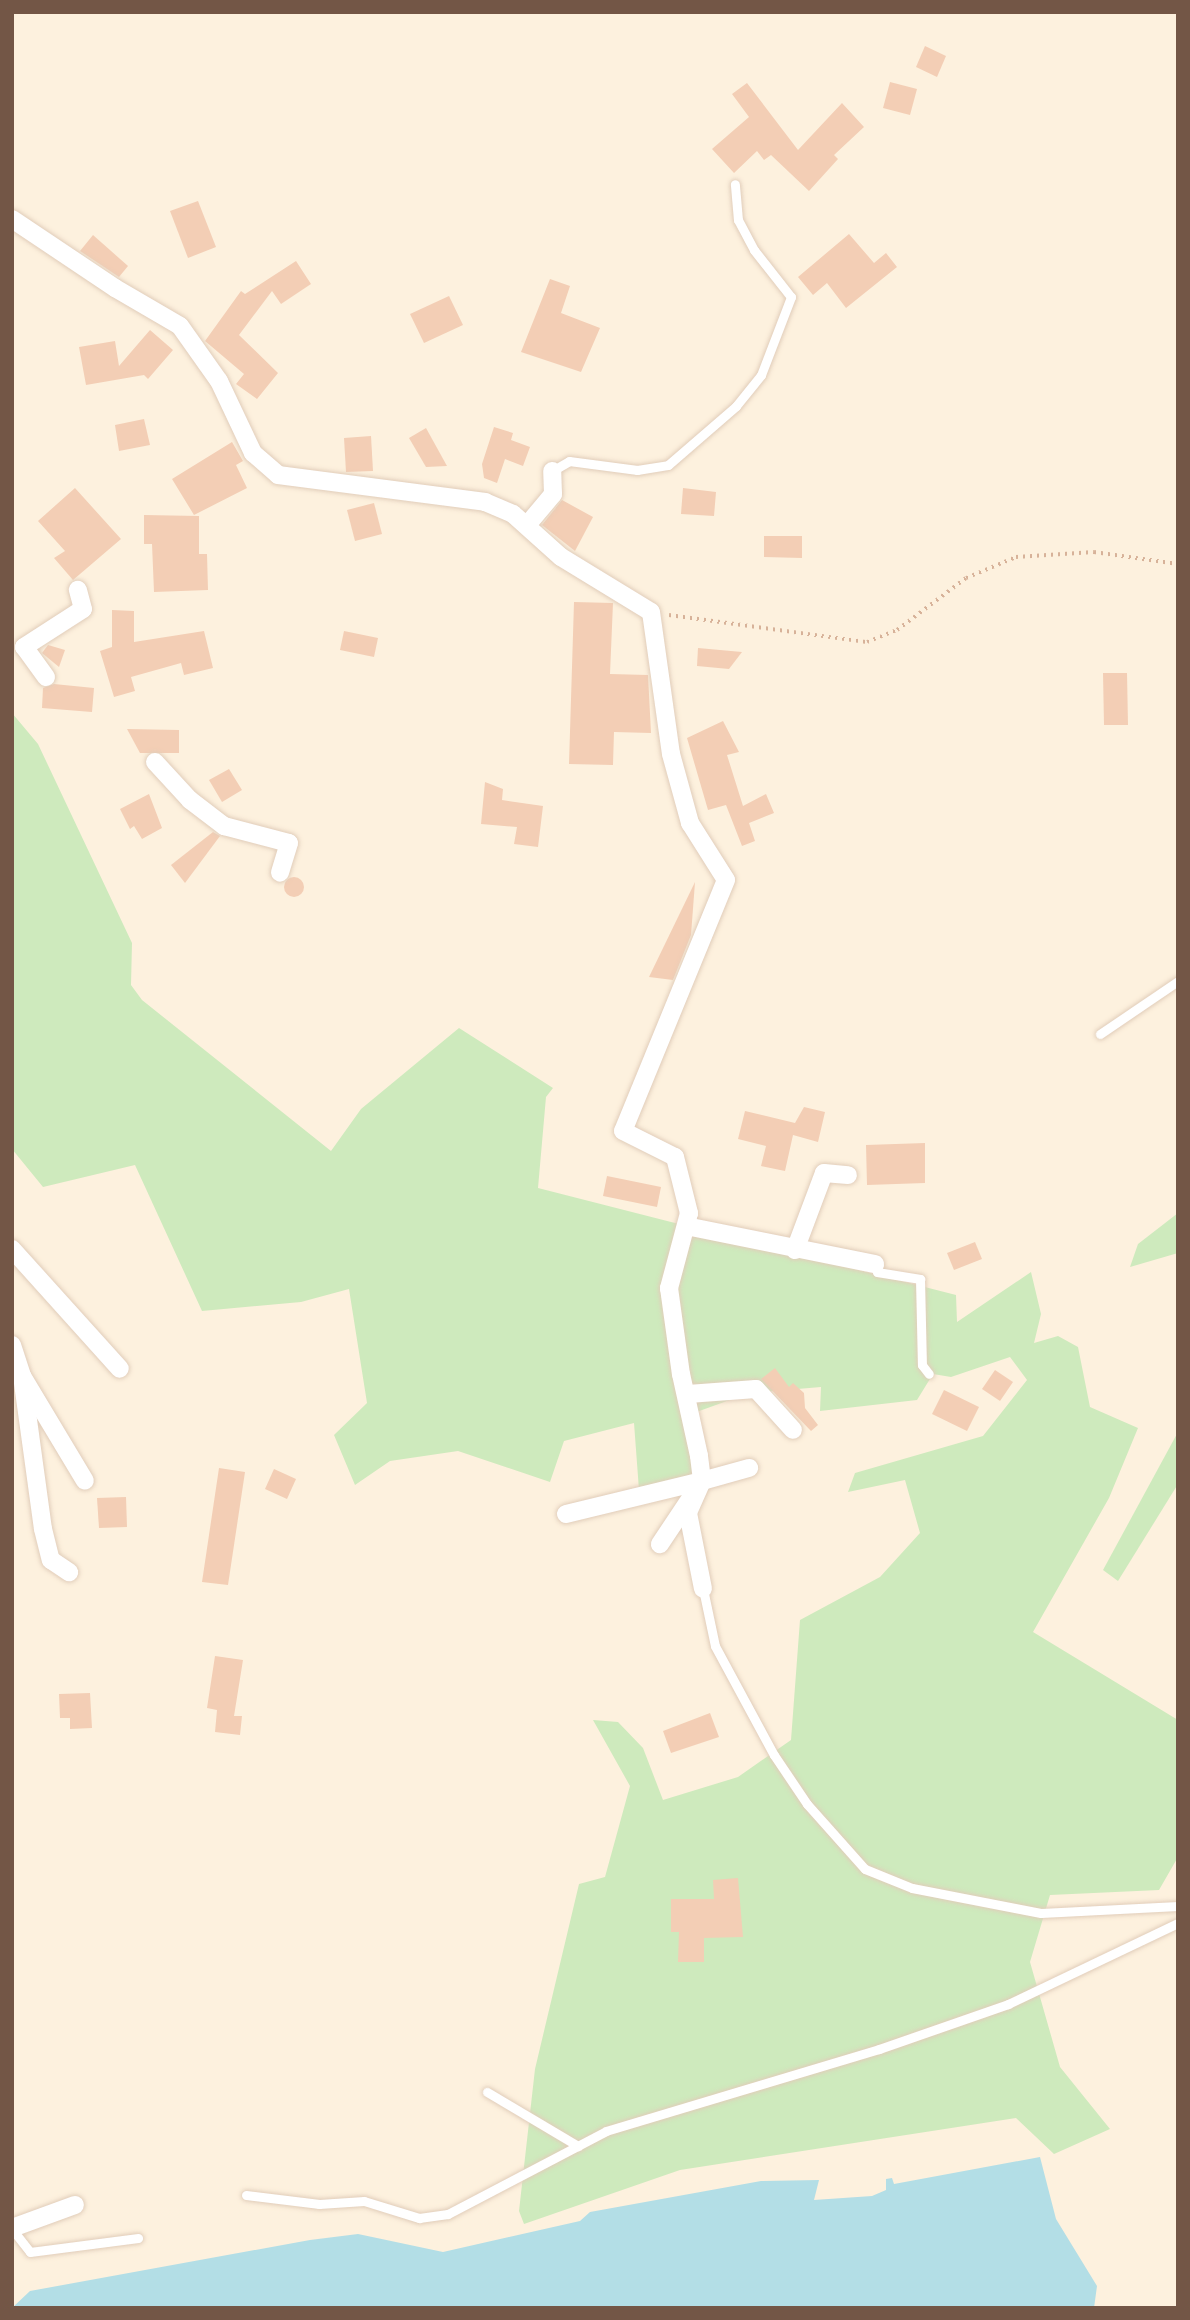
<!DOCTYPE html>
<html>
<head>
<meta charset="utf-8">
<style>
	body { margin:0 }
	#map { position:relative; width:1190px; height:2320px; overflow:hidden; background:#fdf1de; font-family:"Exo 2",sans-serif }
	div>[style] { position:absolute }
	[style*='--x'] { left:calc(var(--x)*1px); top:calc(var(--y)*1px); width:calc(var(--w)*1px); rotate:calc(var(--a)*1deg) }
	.green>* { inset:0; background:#ceeabd }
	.water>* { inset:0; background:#b3dee6 }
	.building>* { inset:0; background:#f3ceb5 }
	.round { border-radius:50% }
	.path>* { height:3.5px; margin-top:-1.75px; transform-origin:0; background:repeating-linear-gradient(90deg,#d7b299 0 2px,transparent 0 7px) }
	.roads { filter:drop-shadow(0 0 2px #e1cdba) drop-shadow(0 0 2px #e1cdba) }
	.service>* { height:9px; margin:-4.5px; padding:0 4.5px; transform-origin:4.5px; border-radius:4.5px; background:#fff }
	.minor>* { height:18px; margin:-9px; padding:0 9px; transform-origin:9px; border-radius:9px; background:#fff }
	span { translate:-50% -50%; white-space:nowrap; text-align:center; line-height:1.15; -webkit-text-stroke:5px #fff5e5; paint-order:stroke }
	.frame { position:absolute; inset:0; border:14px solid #735646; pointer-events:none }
</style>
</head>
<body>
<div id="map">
	<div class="green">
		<i style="clip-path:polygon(12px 713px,38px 744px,132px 943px,131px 985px,142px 1000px,331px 1151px,361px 1109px,459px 1028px,553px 1088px,546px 1097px,538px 1188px,956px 1295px,957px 1322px,1031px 1272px,1041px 1314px,1034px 1343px,1058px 1336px,1078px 1347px,1090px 1407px,1138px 1428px,1109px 1498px,1033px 1632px,1178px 1720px,1178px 1857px,1159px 1890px,1050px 1895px,1030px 1962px,1060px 2067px,1110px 2129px,1054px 2154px,1016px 2118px,680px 2170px,524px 2224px,519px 2211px,535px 2069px,579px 1884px,605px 1877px,630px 1786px,593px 1720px,618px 1722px,643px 1748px,663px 1800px,738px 1777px,791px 1740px,800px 1620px,880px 1577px,920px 1533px,905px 1480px,848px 1492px,855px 1473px,983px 1436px,1027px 1380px,1010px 1357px,951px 1377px,933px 1374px,917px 1400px,820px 1411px,821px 1387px,749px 1393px,691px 1414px,701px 1483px,639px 1490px,634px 1423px,564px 1441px,550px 1482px,458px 1451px,390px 1461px,355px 1485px,334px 1435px,367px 1403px,349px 1289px,301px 1302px,202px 1311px,135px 1165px,43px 1187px,12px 1149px)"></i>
		<i style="clip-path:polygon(1178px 1213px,1178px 1253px,1130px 1267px,1138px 1244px)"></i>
		<i style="clip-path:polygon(1178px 1432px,1178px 1484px,1118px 1581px,1103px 1570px)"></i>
	</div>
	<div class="water">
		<i style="clip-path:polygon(1040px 2157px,1056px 2219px,1097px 2286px,1094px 2308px,12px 2308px,30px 2291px,310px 2240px,358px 2234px,443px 2252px,580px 2221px,590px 2212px,761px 2181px,819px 2180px,814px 2200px,872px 2196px,886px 2190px,886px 2179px,892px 2178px,894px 2184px)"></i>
	</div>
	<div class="building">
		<i style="clip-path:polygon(925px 46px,946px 56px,937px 77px,916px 67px)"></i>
		<i style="clip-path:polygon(890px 82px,917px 89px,910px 115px,883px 108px)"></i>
		<i style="clip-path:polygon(747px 83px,798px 150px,842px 103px,864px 127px,834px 155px,838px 159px,809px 191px,771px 155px,764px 160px,757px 151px,734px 173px,712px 149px,749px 117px,732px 94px)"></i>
		<i style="clip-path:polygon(198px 201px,216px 247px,188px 258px,170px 211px)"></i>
		<i style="clip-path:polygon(849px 234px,874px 263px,886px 253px,897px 267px,846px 308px,827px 283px,813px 295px,798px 277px)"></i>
		<i style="clip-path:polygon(93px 235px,128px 266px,119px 277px,80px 251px)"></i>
		<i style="clip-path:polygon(296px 261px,311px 284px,281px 304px,272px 291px,239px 335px,278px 373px,257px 399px,236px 384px,244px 374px,205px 341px,241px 291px,245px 294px)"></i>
		<i style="clip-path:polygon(550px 279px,570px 286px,561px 313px,600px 328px,581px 372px,521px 352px)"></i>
		<i style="clip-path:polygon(449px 296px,463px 325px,424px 343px,410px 314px)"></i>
		<i style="clip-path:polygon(150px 330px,173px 350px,148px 379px,144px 375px,86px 385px,79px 347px,115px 341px,119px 366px)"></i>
		<i style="clip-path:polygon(144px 419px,150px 445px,119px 451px,115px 425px)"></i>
		<i style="clip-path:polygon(494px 427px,513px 433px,511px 440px,530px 447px,523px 466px,505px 459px,497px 483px,484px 478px,482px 464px)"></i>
		<i style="clip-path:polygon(426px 428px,447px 466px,426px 467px,409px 438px)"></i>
		<i style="clip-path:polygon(371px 436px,373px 471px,346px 472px,344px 438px)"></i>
		<i style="clip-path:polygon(232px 442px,243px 461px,236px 465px,247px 488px,194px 515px,172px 479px)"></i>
		<i style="clip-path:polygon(75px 488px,121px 539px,73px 580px,54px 558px,65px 551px,38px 521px)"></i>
		<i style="clip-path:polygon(683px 488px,716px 492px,714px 516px,681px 514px)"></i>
		<i style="clip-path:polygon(562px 500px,593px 517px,575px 551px,542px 525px)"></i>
		<i style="clip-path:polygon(374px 503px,382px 534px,355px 541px,347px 510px)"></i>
		<i style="clip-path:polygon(144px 515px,199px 516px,199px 554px,207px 554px,208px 590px,154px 592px,152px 544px,144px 544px)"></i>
		<i style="clip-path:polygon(764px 536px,802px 536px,802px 558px,764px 557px)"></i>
		<i style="clip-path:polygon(574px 602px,613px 603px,610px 674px,648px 675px,651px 733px,614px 732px,613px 765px,569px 764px)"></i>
		<i style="clip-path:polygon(112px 610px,134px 611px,134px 642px,204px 631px,213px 668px,184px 675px,181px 663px,131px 677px,135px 691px,114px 697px,100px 651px,112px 647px)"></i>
		<i style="clip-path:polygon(344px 631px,378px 638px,374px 657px,340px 650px)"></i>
		<i style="clip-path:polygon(48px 645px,65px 650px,59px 667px,42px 653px)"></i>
		<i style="clip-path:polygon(698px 648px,742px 652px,729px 669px,697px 666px)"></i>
		<i style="clip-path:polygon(1103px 673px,1127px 673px,1128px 725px,1104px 725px)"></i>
		<i style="clip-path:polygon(54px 684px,94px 688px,92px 712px,42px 708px,43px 688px)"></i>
		<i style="clip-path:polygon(723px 721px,739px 752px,727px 755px,743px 806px,766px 794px,774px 813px,749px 823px,755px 841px,742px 846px,726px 805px,708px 810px,687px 738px)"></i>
		<i style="clip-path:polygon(127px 729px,179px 730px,179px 753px,140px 753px)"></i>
		<i style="clip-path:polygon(229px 769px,242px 790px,222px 802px,209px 780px)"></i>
		<i style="clip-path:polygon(485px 782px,503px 789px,502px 800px,543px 806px,538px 847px,514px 844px,517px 827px,481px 824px)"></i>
		<i style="clip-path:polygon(149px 794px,162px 828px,142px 839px,134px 826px,130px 829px,120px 809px)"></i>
		<i style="clip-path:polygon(213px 832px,220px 836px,185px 883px,171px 865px)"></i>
		<i class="round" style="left:284px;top:877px;width:20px;height:20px"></i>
		<i style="clip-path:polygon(695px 882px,691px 935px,673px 980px,649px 977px)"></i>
		<i style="clip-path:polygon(804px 1107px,825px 1112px,818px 1142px,793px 1135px,785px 1171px,761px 1166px,766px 1146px,738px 1139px,745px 1111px,795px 1123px)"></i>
		<i style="clip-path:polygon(925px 1143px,925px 1183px,867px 1185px,866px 1145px)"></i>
		<i style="clip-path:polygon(607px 1176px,661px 1187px,657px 1207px,603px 1196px)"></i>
		<i style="clip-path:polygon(975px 1242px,982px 1259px,954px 1270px,947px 1253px)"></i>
		<i style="clip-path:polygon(775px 1368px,789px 1387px,793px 1383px,804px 1393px,805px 1408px,818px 1425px,811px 1431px,761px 1379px)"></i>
		<i style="clip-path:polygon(995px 1370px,1013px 1382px,1000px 1401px,982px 1389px)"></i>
		<i style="clip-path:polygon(944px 1390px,979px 1407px,967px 1431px,932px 1414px)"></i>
		<i style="clip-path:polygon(219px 1468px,245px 1472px,228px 1585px,202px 1582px)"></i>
		<i style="clip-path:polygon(274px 1469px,296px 1479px,287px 1499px,265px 1489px)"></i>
		<i style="clip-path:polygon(126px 1497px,127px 1527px,99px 1528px,97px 1498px)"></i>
		<i style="clip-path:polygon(215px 1656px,243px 1660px,234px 1716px,242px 1716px,240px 1735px,215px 1732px,217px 1710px,207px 1708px)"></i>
		<i style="clip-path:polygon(90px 1693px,92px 1728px,70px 1729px,70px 1718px,60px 1718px,59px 1694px)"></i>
		<i style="clip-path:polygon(710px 1713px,719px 1737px,671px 1753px,663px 1731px)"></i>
		<i style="clip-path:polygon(738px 1878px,743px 1937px,704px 1938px,704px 1962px,678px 1962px,679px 1932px,671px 1932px,671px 1899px,714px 1899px,713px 1880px)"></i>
	</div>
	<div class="path">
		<i style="--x:669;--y:615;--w:200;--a:7.8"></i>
		<i style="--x:867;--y:642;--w:32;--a:-22"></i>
		<i style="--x:897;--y:630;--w:86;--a:-37"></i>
		<i style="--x:966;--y:578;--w:54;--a:-22.8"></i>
		<i style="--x:1016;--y:557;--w:78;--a:-3.7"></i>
		<i style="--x:1094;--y:552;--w:85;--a:8.1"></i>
	</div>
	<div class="roads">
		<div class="service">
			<i style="--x:552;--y:471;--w:20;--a:-30"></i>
			<i style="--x:569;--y:461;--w:69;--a:7.5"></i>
			<i style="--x:637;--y:470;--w:31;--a:-9"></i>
			<i style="--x:668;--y:465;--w:90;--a:-40.9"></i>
			<i style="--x:736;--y:406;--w:40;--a:-51"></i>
			<i style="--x:761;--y:375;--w:84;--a:-69"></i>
			<i style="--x:791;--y:297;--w:60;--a:-128.2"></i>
			<i style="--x:754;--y:250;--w:34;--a:-118"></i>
			<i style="--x:738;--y:220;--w:36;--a:-95"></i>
			<i style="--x:1100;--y:1034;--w:94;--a:-34.2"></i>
			<i style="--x:875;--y:1264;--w:8;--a:76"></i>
			<i style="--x:877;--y:1272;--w:44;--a:9.2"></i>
			<i style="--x:920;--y:1279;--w:86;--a:88.7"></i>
			<i style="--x:922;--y:1365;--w:11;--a:52"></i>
			<i style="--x:703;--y:1589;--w:58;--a:78.1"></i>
			<i style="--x:715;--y:1646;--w:124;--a:61.6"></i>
			<i style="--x:774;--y:1755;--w:59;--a:56"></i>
			<i style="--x:807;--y:1804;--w:87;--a:48.3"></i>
			<i style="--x:865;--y:1869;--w:51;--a:22"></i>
			<i style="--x:912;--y:1888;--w:131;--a:11"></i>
			<i style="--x:1041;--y:1913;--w:137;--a:-2.9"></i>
			<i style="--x:487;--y:2092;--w:106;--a:30.7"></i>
			<i style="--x:246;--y:2195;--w:74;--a:7"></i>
			<i style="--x:319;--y:2204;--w:45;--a:-3.8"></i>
			<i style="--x:364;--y:2201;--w:58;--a:17.2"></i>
			<i style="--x:419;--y:2218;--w:29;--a:-8"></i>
			<i style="--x:448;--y:2214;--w:178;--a:-27.7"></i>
			<i style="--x:606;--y:2131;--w:285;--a:-16.7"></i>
			<i style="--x:879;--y:2049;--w:137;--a:-19.2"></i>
			<i style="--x:1008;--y:2004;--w:188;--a:-25.5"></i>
			<i style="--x:12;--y:2229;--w:29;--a:52"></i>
			<i style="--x:30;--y:2252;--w:109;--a:-7.4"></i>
		</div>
		<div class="minor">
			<i style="--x:12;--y:219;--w:124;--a:33.8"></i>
			<i style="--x:115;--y:288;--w:75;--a:30.3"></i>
			<i style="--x:180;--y:326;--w:67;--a:54.7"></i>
			<i style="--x:219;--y:381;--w:80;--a:64.7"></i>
			<i style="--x:253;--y:453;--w:33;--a:41"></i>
			<i style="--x:278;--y:475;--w:209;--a:7.4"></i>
			<i style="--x:485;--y:502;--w:30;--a:23"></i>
			<i style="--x:513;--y:514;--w:64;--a:41.9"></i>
			<i style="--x:561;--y:557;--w:105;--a:31.4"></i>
			<i style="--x:651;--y:612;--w:143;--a:82"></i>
			<i style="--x:671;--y:754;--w:72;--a:74.6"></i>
			<i style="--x:690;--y:823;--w:67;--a:57.7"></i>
			<i style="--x:726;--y:880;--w:271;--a:112.3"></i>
			<i style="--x:623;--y:1131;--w:58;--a:26.6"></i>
			<i style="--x:675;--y:1157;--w:58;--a:76"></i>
			<i style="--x:689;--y:1213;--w:78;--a:104.9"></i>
			<i style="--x:669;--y:1288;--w:87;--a:82.1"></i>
			<i style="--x:681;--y:1374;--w:84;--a:77.6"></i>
			<i style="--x:699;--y:1456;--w:25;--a:83"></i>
			<i style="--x:702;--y:1481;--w:35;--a:114"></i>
			<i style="--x:688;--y:1513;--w:77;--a:78.8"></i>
			<i style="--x:528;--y:524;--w:39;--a:-50"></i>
			<i style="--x:553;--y:494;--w:23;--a:-92"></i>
			<i style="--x:46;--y:677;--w:37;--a:-126"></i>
			<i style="--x:24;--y:647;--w:70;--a:-32.8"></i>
			<i style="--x:83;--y:609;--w:20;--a:-105"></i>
			<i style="--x:155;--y:762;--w:52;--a:47.4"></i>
			<i style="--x:190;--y:800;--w:43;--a:37.4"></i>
			<i style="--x:224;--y:826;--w:67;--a:14.7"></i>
			<i style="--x:289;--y:843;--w:31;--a:107"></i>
			<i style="--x:686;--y:1226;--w:193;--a:11.4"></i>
			<i style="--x:12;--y:1249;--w:161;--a:48"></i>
			<i style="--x:795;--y:1250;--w:82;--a:-69.4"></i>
			<i style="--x:824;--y:1173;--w:24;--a:5"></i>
			<i style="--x:12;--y:1345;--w:33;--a:72"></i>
			<i style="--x:22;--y:1376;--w:122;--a:59"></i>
			<i style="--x:22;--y:1376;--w:154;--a:82.2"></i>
			<i style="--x:43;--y:1529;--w:32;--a:76"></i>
			<i style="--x:51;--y:1560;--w:22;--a:34"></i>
			<i style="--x:688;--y:1394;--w:68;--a:-4.2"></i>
			<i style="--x:756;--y:1389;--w:55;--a:47.9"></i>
			<i style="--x:702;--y:1481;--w:49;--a:-15.5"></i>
			<i style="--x:566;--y:1514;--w:140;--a:-13.6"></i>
			<i style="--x:702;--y:1481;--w:76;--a:123.7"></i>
			<i style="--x:12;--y:2228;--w:67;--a:-20.1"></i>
		</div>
	</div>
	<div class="frame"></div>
</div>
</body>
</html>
